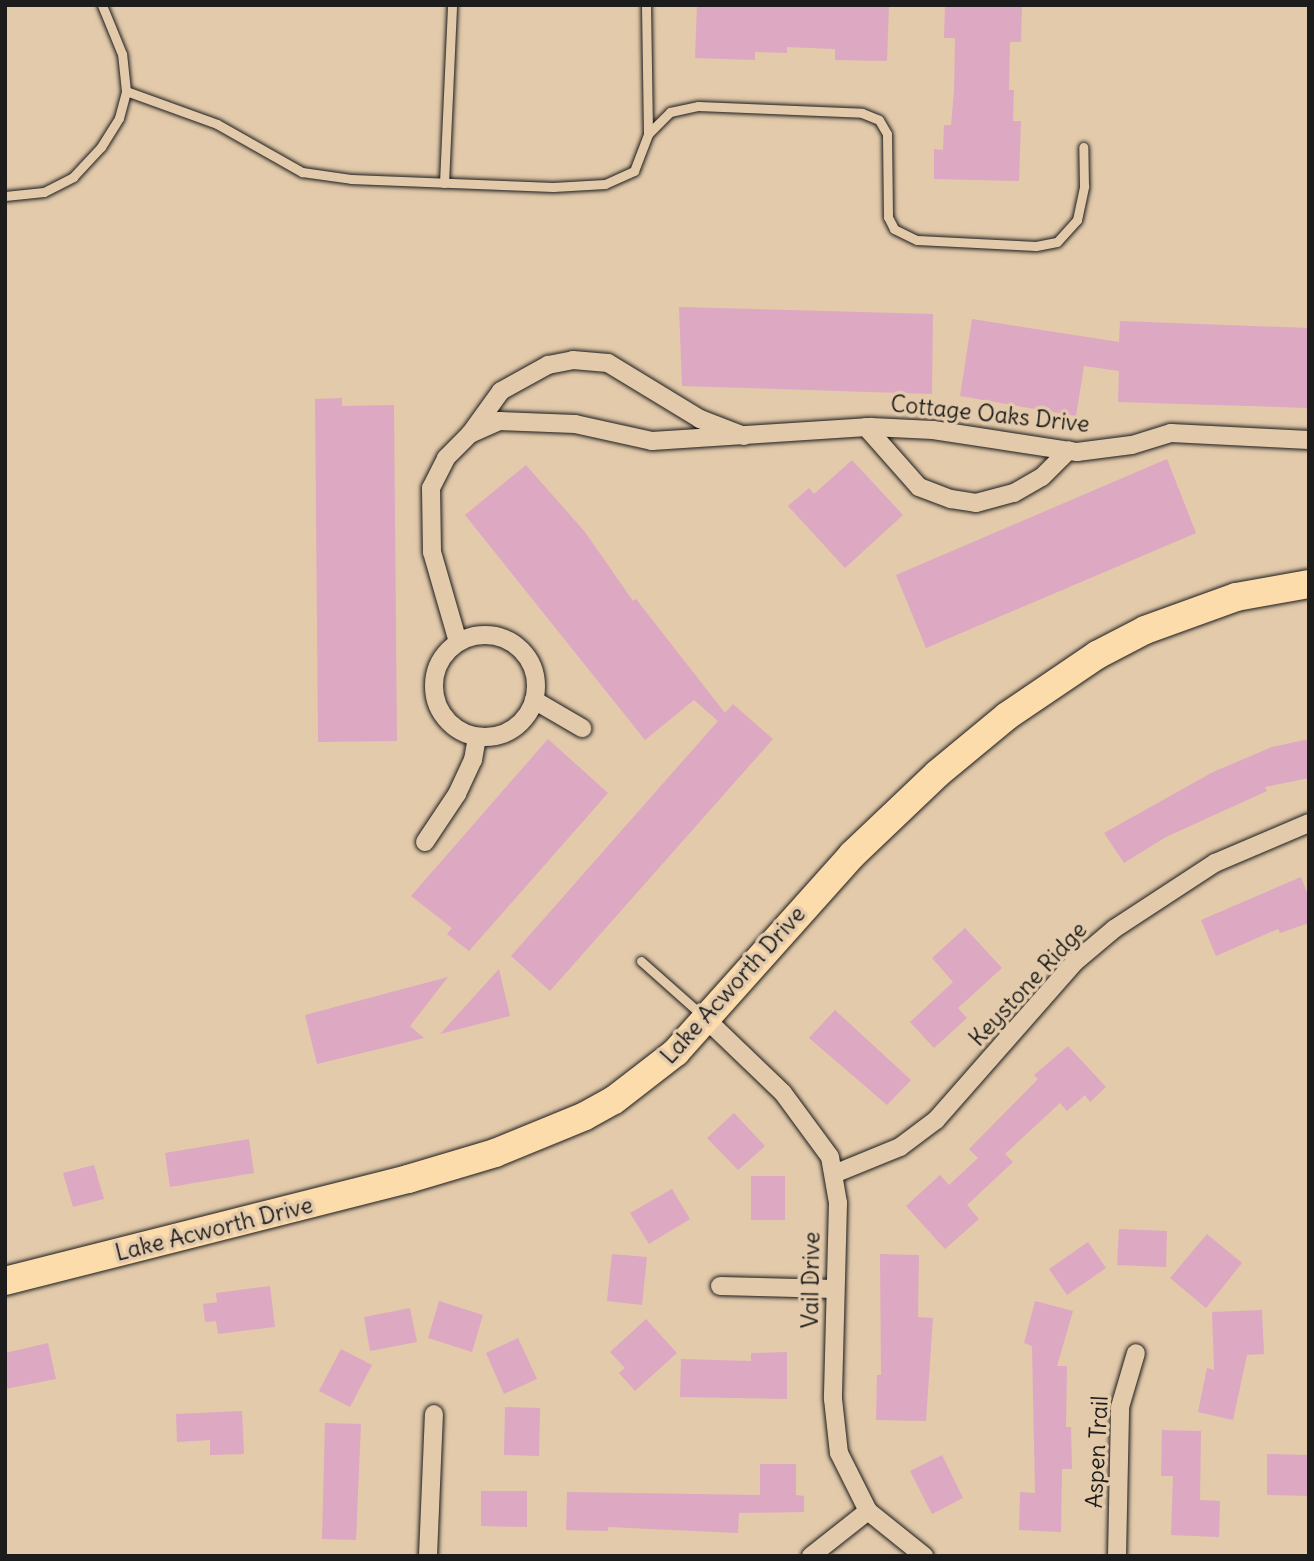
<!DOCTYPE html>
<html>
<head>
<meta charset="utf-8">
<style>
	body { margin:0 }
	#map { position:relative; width:1314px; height:1561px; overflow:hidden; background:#e3caab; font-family:Delius,sans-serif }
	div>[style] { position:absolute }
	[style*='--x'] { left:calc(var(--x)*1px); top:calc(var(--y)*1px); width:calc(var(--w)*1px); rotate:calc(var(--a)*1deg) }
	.building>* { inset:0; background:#dda8c2 }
	.roads { filter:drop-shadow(0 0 2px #1c1c1c) drop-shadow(0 0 2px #1c1c1c) }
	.service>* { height:9px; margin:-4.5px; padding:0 4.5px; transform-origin:4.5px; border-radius:4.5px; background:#e3caab }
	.minor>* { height:18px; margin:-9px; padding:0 9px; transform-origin:9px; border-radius:9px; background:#e3caab }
	.minor>.ring { margin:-9px; padding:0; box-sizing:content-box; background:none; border:18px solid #e3caab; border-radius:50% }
	.primary>* { height:28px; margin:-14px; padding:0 14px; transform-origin:14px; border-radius:14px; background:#fddcac }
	span { translate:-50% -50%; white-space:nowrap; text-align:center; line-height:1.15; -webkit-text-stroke:7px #e3caab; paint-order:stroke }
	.street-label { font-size:23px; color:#1c1c1c }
	.frame { position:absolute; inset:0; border:7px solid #1c1c1c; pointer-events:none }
</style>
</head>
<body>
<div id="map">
	<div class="building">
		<i style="clip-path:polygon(697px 5px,889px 5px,887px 61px,835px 60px,835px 49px,787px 47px,787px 53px,755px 52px,755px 60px,695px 58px)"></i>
		<i style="clip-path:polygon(945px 5px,1022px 5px,1021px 42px,1010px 42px,1009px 90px,1014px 90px,1013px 121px,1021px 121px,1019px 181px,934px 179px,934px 149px,943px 150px,944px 125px,951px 125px,954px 91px,955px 38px,944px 38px)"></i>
		<i style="clip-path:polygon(679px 307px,933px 314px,932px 394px,682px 386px)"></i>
		<i style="clip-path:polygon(972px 319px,1119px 342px,1120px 321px,1309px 328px,1309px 408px,1118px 402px,1119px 371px,1084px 366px,1076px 416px,960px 396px)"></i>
		<i style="clip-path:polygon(342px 398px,342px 406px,394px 405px,397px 741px,318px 742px,315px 399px)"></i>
		<i style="clip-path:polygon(1167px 459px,1196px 533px,926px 648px,896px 575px)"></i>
		<i style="clip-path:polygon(852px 460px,903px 515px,845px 568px,788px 506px,809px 488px,814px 494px)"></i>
		<i style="clip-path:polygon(526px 465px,585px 532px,633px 601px,636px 599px,725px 713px,733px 704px,773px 739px,550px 991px,511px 956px,718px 721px,694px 700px,645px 740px,465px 515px)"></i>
		<i style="clip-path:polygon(548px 739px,608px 793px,469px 951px,447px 934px,452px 928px,411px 896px)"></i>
		<i style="clip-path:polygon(1309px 739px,1309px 778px,1265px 787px,1267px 791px,1166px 837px,1124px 863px,1104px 833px,1213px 772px,1272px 747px)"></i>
		<i style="clip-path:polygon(1301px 877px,1309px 898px,1309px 923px,1280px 933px,1278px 929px,1216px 956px,1201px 920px)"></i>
		<i style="clip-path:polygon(965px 928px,1002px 968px,958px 1008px,967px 1018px,934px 1048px,910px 1022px,953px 982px,932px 958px)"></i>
		<i style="clip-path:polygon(499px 969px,510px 1016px,440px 1034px)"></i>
		<i style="clip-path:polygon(448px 977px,410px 1026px,424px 1038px,317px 1064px,305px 1015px)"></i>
		<i style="clip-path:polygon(835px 1010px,911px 1080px,887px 1105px,809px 1038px)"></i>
		<i style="clip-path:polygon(1068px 1046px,1106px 1087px,1090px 1102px,1085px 1095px,1067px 1111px,1060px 1103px,1005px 1154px,1013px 1162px,967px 1205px,979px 1219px,945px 1249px,906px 1206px,940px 1175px,949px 1185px,978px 1158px,969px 1149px,1038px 1079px,1034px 1075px)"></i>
		<i style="clip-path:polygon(734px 1113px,765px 1146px,738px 1170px,707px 1138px)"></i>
		<i style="clip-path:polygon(249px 1139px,254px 1173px,170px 1187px,165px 1153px)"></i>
		<i style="clip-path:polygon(94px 1165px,104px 1199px,73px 1207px,63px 1173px)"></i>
		<i style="clip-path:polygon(751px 1176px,785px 1176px,785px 1220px,751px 1220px)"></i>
		<i style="clip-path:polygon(672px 1189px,690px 1219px,649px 1244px,630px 1213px)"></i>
		<i style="clip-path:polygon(1119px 1229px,1167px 1231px,1166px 1267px,1117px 1265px)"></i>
		<i style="clip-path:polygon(1207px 1234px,1242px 1263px,1206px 1308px,1170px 1278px)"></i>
		<i style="clip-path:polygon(1088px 1242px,1106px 1268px,1067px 1295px,1049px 1269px)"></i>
		<i style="clip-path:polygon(612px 1254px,647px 1257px,642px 1305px,607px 1301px)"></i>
		<i style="clip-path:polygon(880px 1254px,919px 1255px,918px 1317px,933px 1318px,926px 1421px,876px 1420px,877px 1375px,881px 1375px)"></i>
		<i style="clip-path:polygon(270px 1286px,275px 1327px,218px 1334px,216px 1321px,205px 1322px,203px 1304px,217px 1302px,216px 1293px)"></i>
		<i style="clip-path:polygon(439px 1301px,483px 1315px,472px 1352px,428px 1338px)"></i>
		<i style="clip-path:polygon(1035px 1301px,1073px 1311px,1057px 1366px,1067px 1366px,1066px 1427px,1071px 1427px,1072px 1469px,1062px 1469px,1061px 1532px,1019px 1530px,1020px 1492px,1035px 1493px,1032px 1346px,1024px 1343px)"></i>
		<i style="clip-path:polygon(410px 1308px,417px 1342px,370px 1351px,364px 1317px)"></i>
		<i style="clip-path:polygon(1262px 1310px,1264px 1354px,1247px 1355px,1233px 1420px,1198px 1412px,1207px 1368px,1214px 1370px,1212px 1312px)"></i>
		<i style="clip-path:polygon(646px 1319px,677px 1353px,635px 1391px,619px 1373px,625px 1368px,610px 1352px)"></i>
		<i style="clip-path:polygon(518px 1338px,537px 1379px,504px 1394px,486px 1353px)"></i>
		<i style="clip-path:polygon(48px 1343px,56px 1379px,5px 1389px,5px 1353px)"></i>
		<i style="clip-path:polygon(341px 1349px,372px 1365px,350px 1407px,319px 1391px)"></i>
		<i style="clip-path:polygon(787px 1352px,787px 1399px,680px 1397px,681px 1359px,751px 1361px,751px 1353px)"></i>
		<i style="clip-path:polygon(505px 1407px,540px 1408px,539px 1456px,504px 1455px)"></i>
		<i style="clip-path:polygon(242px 1411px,244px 1454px,210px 1455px,210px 1440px,177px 1442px,176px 1414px)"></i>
		<i style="clip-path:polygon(325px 1423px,361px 1424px,356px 1540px,322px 1539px)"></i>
		<i style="clip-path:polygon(1162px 1430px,1201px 1431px,1200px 1500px,1220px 1501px,1219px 1537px,1171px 1535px,1173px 1476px,1161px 1476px)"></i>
		<i style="clip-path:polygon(1267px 1454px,1309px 1455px,1309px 1496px,1267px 1495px)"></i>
		<i style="clip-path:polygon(942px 1455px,963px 1498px,932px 1514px,910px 1471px)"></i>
		<i style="clip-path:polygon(760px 1464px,796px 1464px,796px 1495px,804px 1496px,804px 1512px,739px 1513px,738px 1533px,608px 1527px,608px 1531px,566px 1530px,567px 1492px,760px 1495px)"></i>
		<i style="clip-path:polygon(481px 1491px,527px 1491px,527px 1527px,481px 1526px)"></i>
	</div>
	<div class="roads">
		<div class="service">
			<i style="--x:646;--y:5;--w:128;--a:89.1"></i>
			<i style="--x:126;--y:91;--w:97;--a:19.9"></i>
			<i style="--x:217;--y:124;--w:98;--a:29.5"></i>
			<i style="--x:302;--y:172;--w:49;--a:8.1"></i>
			<i style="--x:351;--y:179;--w:202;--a:2.3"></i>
			<i style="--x:553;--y:187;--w:52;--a:-3.3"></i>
			<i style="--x:605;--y:184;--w:32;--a:-24"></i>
			<i style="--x:634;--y:171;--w:40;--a:-69"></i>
			<i style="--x:648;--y:134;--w:31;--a:-45"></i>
			<i style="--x:670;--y:112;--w:29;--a:-12"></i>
			<i style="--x:698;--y:106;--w:164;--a:2.4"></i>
			<i style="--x:862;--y:113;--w:18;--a:22"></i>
			<i style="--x:879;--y:120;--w:16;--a:60"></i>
			<i style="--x:887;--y:134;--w:83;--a:89.3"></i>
			<i style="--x:888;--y:217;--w:13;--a:63"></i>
			<i style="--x:894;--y:229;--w:25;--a:26"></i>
			<i style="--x:917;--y:240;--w:119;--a:2.9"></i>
			<i style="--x:1036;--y:246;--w:21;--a:-11"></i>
			<i style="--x:1057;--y:242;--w:30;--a:-48"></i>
			<i style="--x:1077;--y:220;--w:35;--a:-78"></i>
			<i style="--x:1084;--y:186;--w:39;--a:-91"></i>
			<i style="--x:444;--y:183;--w:178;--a:-87.4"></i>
			<i style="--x:5;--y:196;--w:39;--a:-6"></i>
			<i style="--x:44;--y:192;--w:33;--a:-27"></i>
			<i style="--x:73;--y:177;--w:41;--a:-47"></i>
			<i style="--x:101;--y:147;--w:34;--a:-58"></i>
			<i style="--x:119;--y:118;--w:28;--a:-75"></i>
			<i style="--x:126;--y:91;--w:37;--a:-96"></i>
			<i style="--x:122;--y:54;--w:53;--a:-112.2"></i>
			<i style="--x:641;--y:961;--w:83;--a:41.6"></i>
		</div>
		<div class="minor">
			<i style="--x:866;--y:427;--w:80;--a:48.5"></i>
			<i style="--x:919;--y:487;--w:34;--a:21"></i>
			<i style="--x:951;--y:499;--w:25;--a:9"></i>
			<i style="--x:976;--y:503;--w:39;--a:-15"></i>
			<i style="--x:1014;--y:493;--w:32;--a:-30"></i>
			<i style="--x:1042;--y:477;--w:38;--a:-45"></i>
			<i style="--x:470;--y:434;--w:53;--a:-54.2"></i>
			<i style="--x:501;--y:391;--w:54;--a:-29"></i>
			<i style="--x:548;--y:365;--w:25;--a:-11"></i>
			<i style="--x:573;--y:360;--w:35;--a:5"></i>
			<i style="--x:608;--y:363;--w:108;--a:31.3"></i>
			<i style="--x:700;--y:419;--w:47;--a:21.1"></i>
			<i class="ring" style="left:434px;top:635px;width:84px;height:84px"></i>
			<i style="--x:458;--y:642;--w:94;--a:-106.1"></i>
			<i style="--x:432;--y:552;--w:64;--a:-90.9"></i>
			<i style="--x:431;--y:488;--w:34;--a:-63"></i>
			<i style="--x:446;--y:458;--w:34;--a:-45"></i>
			<i style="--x:470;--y:434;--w:32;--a:-24"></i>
			<i style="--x:499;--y:421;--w:76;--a:2.3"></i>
			<i style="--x:575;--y:424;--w:79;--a:12.4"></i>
			<i style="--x:652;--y:441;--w:219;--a:-3.7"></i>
			<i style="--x:871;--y:427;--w:62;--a:2.8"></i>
			<i style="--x:933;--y:430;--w:146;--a:8.7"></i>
			<i style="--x:1077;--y:452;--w:55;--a:-7.3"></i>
			<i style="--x:1132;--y:445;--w:41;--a:-17.1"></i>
			<i style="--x:1171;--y:433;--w:138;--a:2.9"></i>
			<i style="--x:534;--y:700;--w:56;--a:30.3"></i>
			<i style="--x:425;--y:842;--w:58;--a:-56.3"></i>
			<i style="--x:457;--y:794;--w:38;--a:-65"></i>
			<i style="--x:473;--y:760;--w:23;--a:-80"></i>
			<i style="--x:707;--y:1020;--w:105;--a:43.8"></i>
			<i style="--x:783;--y:1093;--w:79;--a:53.7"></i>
			<i style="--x:830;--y:1157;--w:47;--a:80.1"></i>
			<i style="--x:838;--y:1203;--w:196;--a:91.5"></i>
			<i style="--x:833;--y:1399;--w:54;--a:83.7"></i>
			<i style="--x:839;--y:1453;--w:65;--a:63.4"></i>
			<i style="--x:868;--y:1511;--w:72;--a:38.8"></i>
			<i style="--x:834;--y:1174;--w:71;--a:-22.2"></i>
			<i style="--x:900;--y:1147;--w:45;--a:-36.9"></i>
			<i style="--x:936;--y:1120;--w:210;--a:-48.7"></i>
			<i style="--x:1075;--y:962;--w:51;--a:-40.2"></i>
			<i style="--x:1114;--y:929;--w:121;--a:-33.2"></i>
			<i style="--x:1215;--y:863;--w:102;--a:-23.1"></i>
			<i style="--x:720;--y:1286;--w:115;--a:1.5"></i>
			<i style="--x:428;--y:1556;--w:142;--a:-87.6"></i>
			<i style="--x:811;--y:1556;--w:73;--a:-38.3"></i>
			<i style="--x:1117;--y:1556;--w:149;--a:-88.8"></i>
			<i style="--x:1120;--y:1407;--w:56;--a:-73.5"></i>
		</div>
		<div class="primary">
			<i style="--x:5;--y:1281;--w:416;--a:-14.2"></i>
			<i style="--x:408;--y:1179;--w:91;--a:-16.6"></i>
			<i style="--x:495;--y:1153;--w:97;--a:-22.3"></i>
			<i style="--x:585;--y:1116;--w:33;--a:-29"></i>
			<i style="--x:614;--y:1100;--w:78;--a:-37.7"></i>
			<i style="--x:676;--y:1052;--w:264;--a:-48.2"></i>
			<i style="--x:852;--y:855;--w:117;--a:-43.6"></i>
			<i style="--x:937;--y:774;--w:91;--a:-39.6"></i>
			<i style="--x:1007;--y:716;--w:109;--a:-34.1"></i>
			<i style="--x:1097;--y:655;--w:54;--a:-27.5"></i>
			<i style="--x:1145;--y:630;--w:97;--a:-19.9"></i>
			<i style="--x:1236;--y:597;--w:74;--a:-10.1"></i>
		</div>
	</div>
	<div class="street-label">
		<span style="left:990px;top:414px;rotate:6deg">Cottage Oaks Drive</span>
		<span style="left:1028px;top:984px;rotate:-47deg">Keystone Ridge</span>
		<span style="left:733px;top:985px;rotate:-48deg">Lake Acworth Drive</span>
		<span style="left:214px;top:1229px;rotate:-14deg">Lake Acworth Drive</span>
		<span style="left:811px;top:1280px;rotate:-89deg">Vail Drive</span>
		<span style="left:1097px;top:1452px;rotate:-87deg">Aspen Trail</span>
	</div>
	<div class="frame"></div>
</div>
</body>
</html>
